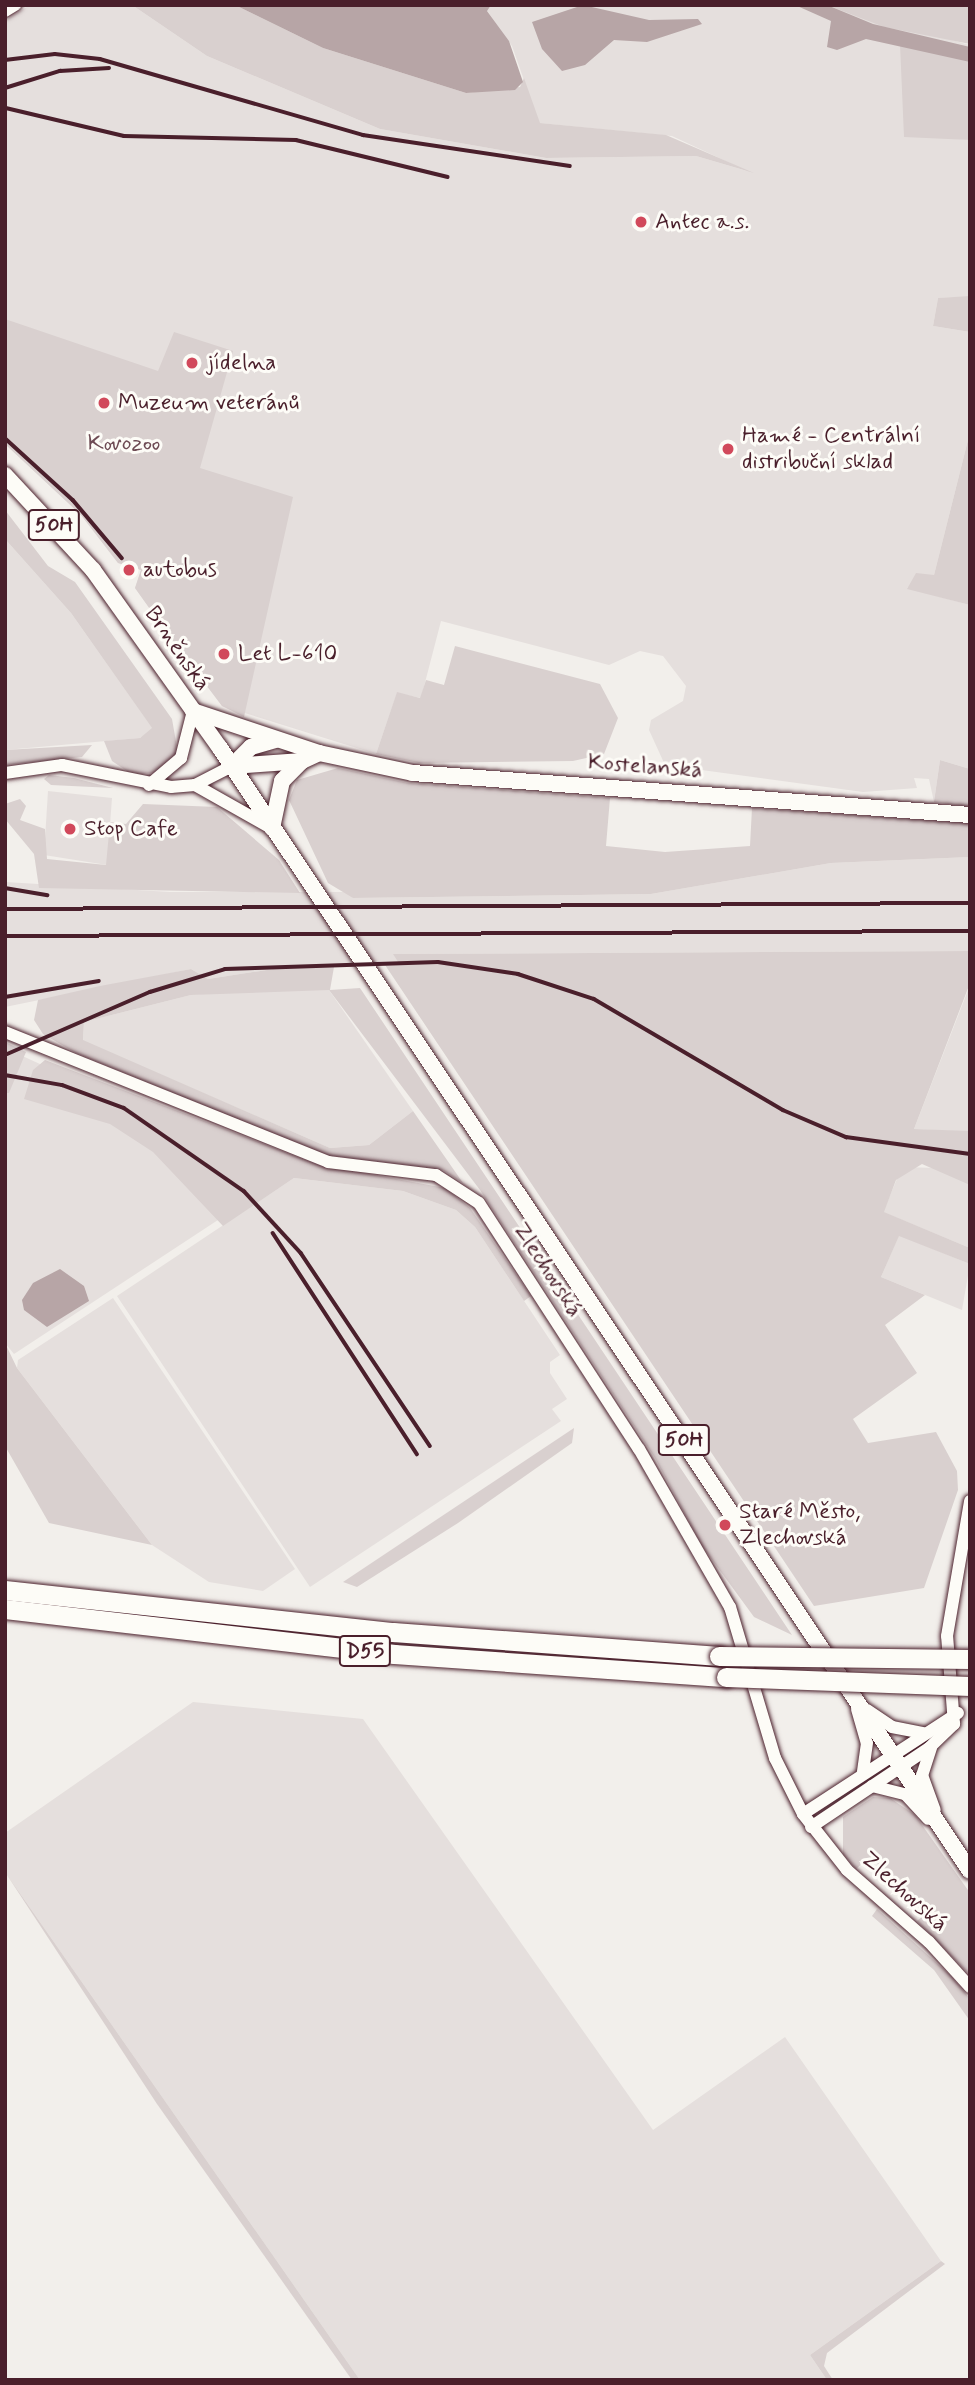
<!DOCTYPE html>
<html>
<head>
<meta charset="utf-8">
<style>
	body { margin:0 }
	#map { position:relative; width:975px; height:2385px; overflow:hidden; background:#f2efeb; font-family:Mynerve,sans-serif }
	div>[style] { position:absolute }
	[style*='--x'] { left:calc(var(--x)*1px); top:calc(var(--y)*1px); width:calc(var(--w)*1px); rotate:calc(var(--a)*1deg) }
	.built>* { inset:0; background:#e5dfdd }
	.green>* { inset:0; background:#d9d0cf }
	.water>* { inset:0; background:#b7a5a6 }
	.roads { filter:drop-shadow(0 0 2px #4a1f2b) drop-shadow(0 0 2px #4a1f2b) }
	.minor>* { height:12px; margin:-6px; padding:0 6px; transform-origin:6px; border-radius:6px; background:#fdfcf7 }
	.major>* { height:16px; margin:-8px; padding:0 8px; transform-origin:8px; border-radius:8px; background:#fdfcf7 }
	.highway>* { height:19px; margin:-9.5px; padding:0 9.5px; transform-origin:9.5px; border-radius:9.5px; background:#fdfcf7 }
	.rail>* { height:3.5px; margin:-1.75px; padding:0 1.75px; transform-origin:1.75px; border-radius:1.75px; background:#4a1f2b }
	.bridges { filter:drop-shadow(0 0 2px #4a1f2b) drop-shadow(0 0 2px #4a1f2b) }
	.highway-bridge>* { height:19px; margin:-9.5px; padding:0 9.5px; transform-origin:9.5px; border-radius:9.5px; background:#fdfcf7 }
	.dots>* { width:19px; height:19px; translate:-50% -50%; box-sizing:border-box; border:4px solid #fdfcf7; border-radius:50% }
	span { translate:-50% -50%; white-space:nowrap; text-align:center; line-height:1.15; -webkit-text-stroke:6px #fdfcf7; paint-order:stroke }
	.shield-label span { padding:2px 5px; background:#fdfcf7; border:2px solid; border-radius:5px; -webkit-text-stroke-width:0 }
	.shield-label { font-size:21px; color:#4a1f2b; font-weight:700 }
	.poi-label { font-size:23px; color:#4a1f2b }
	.left { translate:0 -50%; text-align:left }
	.park-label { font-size:23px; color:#6e4b54 }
	.street-label { font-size:23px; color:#4a1f2b }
	.frame { position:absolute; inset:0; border:7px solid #4a1f2b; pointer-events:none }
</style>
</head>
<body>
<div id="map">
	<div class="built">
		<i style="clip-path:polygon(30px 5px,132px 5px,207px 56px,380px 129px,546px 158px,696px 156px,747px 171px,672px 136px,539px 123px,512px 46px,483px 5px,827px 5px,970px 45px,946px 138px,970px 140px,970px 297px,938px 298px,933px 326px,970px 332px,970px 432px,934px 575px,907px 588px,970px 605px,970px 769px,940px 760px,934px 802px,929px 779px,914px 778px,917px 788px,863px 792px,665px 765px,649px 730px,651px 720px,683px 701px,686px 686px,663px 656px,640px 651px,609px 665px,441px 621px,421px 698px,397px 693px,376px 754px,222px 706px,135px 588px,141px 570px,118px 563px,81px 515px,5px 444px,5px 21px)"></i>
		<i style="clip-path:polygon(5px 539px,71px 613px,153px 729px,140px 738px,5px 750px)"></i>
		<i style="clip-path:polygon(48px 791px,112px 798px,107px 865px,44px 855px)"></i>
		<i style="clip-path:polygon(970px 857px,970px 951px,394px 954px,400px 965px,286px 967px,208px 979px,191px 969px,5px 1007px,5px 882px,170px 892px,349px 892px,353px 898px,651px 894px,831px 863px)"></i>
		<i style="clip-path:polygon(970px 985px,970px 1132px,914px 1129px)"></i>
		<i style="clip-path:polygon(247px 990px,329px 990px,413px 1111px,369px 1145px,330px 1148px,83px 1041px,84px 1022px,191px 995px)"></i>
		<i style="clip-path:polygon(5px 1048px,221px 1147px,288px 1174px,14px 1354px,5px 1343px)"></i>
		<i style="clip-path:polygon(902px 1167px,970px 1169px,970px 1248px,883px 1212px)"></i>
		<i style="clip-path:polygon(294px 1178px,403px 1191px,456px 1210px,475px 1227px,560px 1355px,550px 1362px,550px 1373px,567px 1399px,552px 1409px,561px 1421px,310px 1587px,117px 1296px)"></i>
		<i style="clip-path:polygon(899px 1235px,970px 1264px,962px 1310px,881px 1277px)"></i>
		<i style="clip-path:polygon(113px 1298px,295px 1569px,263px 1591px,209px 1582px,152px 1545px,17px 1368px,18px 1360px)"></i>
		<i style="clip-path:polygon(193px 1702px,363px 1719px,653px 2130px,785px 2037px,941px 2261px,810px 2355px,827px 2380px,360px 2380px,5px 1872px,5px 1833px)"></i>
	</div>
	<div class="green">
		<i style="clip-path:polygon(132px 5px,235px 5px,323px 48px,466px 93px,520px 87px,524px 78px,540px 123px,666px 135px,754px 173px,696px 156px,546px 158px,380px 129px,207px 56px)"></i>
		<i style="clip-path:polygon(827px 5px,970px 5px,970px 44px,884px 27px)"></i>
		<i style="clip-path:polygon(900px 44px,970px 50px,970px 140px,904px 137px)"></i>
		<i style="clip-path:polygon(970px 296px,970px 332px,933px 326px,938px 298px)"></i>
		<i style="clip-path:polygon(5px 319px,158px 371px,174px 332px,233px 351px,200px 468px,293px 497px,244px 717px,222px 706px,169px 636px,135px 588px,141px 570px,118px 563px,81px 515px,5px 444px)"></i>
		<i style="clip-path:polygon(970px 432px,970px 605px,907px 589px,916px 573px,934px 575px)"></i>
		<i style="clip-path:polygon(5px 510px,48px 566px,75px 582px,172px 719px,178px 753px,159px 772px,133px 775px,112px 761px,104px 741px,140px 738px,152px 728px,71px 613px,5px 539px)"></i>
		<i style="clip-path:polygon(455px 646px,600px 684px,618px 718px,604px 754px,573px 761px,419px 763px,376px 754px,397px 692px,420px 698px,426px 680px,444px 685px)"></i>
		<i style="clip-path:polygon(92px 745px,82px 757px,5px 765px,5px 750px)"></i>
		<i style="clip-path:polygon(940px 760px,970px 769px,970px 807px,934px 802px)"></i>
		<i style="clip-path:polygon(338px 768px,408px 783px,610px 798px,606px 846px,665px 852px,750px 846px,752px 808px,970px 823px,970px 857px,831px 863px,651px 894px,353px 898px,328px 883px,289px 800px,297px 780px)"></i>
		<i style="clip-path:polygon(49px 775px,74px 778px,113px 788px,51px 785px,44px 779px)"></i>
		<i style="clip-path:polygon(20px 799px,26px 806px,20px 820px,45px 829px,47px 859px,106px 865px,110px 822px,126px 824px,143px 804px,217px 807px,279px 860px,300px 893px,39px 888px,34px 854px,5px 819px,5px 804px)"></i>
		<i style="clip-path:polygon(970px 951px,970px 983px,914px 1129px,970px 1131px,970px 1185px,922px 1164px,896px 1180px,884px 1212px,970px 1248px,970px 1264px,899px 1236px,881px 1277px,925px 1295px,885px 1325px,917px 1373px,853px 1419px,868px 1443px,936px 1432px,957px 1471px,958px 1490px,924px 1588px,814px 1606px,385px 965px,400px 965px,393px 954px)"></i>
		<i style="clip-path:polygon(286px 967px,334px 967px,330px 990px,360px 988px,792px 1635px,754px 1617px,702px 1546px,655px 1458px,480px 1190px,329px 990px,191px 995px,84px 1022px,83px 1040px,330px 1148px,369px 1145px,413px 1111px,463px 1183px,443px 1170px,325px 1155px,76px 1053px,43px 1034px,34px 1020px,38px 1000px,100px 986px,191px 969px,208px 979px)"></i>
		<i style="clip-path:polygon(5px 1042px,26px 1052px,9px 1093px,5px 1093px)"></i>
		<i style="clip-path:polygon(45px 1060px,316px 1164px,445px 1188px,470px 1208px,531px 1296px,524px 1301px,475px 1227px,456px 1210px,403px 1191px,294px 1178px,223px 1226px,153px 1152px,110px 1124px,24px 1099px,33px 1070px)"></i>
		<i style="clip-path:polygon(5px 1343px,17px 1368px,152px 1545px,49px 1523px,5px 1446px)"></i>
		<i style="clip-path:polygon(574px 1428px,572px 1443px,458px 1523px,357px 1587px,343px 1582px)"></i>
		<i style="clip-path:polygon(873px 1797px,890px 1798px,915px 1815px,970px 1893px,970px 1975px,917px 1921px,925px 1914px,881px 1865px,865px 1861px,856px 1869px,843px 1854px,843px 1817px)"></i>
		<i style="clip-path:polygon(5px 1872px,360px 2380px,352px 2380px,157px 2104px)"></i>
		<i style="clip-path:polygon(877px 1909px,951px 1976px,970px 1999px,970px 2021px,934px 1970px,872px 1916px)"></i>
		<i style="clip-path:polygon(941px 2261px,945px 2264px,827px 2353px,824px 2366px,833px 2380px,827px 2380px,810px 2355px)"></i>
	</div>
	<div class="water">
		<i style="clip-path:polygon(235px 5px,491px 5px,487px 11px,509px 41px,523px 82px,515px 90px,466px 93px,323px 48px)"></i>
		<i style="clip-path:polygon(583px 5px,649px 20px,698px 19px,702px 24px,647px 42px,614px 40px,585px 65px,562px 71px,542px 49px,532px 22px)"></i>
		<i style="clip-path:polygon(795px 5px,827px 5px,873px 24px,970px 47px,970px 62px,866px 39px,837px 50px,827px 47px,831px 21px)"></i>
		<i style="clip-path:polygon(60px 1269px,84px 1286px,89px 1301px,47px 1327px,24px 1310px,22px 1300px,33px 1283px)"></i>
	</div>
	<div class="roads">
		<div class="minor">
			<i style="--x:5;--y:11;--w:12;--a:-31"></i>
			<i style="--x:5;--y:773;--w:58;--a:-8"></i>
			<i style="--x:62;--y:765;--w:111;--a:11.4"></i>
			<i style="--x:171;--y:787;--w:24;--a:-5"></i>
			<i style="--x:195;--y:785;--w:42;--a:-27.2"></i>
			<i style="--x:149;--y:785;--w:42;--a:-40.2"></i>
			<i style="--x:181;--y:758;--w:49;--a:-75.7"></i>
			<i style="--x:195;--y:785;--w:87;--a:29.5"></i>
			<i style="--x:5;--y:1032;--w:348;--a:21.9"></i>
			<i style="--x:328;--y:1162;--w:109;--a:6.9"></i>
			<i style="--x:436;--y:1175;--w:51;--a:33.1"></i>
			<i style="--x:479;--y:1203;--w:293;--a:57"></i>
			<i style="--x:639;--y:1449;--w:182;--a:60.1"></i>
			<i style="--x:730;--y:1607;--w:158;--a:73.4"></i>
			<i style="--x:775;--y:1758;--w:63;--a:63.4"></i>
			<i style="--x:803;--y:1814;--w:71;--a:51.8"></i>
			<i style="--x:847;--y:1870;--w:109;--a:41.3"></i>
			<i style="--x:929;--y:1942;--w:61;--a:47.7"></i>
			<i style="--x:857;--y:1709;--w:35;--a:74"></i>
			<i style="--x:867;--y:1743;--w:30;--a:98"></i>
			<i style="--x:867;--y:1710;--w:30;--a:34"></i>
			<i style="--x:892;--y:1727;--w:32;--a:11"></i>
			<i style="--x:931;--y:1748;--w:28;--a:108"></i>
			<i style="--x:922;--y:1775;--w:37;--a:70"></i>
			<i style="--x:872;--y:1786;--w:34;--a:14"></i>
			<i style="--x:905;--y:1794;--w:34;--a:47"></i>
			<i style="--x:803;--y:1814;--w:185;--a:-33.1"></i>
			<i style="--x:811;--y:1827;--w:142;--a:-33.8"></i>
			<i style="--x:929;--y:1748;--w:35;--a:-44"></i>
			<i style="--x:954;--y:1724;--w:88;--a:-94.5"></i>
			<i style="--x:947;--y:1636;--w:137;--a:-80.3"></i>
		</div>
		<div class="major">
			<i style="--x:5;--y:475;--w:129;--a:47.2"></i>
			<i style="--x:93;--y:570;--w:219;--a:54.5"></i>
			<i style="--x:220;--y:748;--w:1350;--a:56.26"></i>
			<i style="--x:193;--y:711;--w:133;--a:18.4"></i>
			<i style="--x:319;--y:753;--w:96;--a:12"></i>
			<i style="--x:413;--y:773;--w:559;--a:4.31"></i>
			<i style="--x:232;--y:766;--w:70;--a:-4.1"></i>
			<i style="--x:302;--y:761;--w:19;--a:-25"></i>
			<i style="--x:232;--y:766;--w:27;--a:-45"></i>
			<i style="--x:251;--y:747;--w:26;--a:-16"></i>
			<i style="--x:272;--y:828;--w:48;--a:-78"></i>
			<i style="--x:282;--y:781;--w:28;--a:-45"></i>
		</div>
		<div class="highway">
			<i style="--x:5;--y:1590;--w:390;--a:6.2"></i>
			<i style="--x:393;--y:1632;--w:327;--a:4.2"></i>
			<i style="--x:5;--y:1609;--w:392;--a:6.6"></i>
			<i style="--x:394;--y:1654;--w:333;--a:4"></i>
		</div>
	</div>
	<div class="rail">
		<i style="--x:5;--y:60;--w:50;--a:-6.8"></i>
		<i style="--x:55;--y:54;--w:45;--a:6.3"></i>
		<i style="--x:100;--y:59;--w:274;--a:16.1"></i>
		<i style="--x:363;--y:135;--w:209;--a:8.5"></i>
		<i style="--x:5;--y:88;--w:58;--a:-17.2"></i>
		<i style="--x:60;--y:71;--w:49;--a:-3.5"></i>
		<i style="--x:6;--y:108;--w:121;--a:13.3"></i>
		<i style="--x:124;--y:136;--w:172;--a:1.3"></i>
		<i style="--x:296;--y:140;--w:156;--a:13.7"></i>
		<i style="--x:5;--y:438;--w:92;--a:42.4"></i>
		<i style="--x:73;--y:500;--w:76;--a:49.8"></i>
		<i style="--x:5;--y:888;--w:43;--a:9.5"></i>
		<i style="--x:5;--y:909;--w:965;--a:-0.36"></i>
		<i style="--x:5;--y:936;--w:965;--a:-0.3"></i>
		<i style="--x:5;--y:997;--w:95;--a:-9.7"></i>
		<i style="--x:5;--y:1055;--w:158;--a:-23.5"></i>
		<i style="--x:150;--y:992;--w:78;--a:-17"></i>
		<i style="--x:225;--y:969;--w:213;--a:-1.9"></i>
		<i style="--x:438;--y:962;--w:81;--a:8.5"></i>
		<i style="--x:518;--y:974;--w:80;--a:18.2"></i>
		<i style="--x:594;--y:999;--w:219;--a:30.4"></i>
		<i style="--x:783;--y:1110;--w:69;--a:23.2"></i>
		<i style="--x:846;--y:1137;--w:125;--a:7.8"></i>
		<i style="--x:5;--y:1075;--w:58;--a:10"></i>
		<i style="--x:62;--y:1085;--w:66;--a:20.4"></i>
		<i style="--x:124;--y:1108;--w:146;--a:34.7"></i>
		<i style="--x:244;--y:1191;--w:84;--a:47.4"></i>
		<i style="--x:301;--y:1253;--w:232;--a:56.2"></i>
		<i style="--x:273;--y:1233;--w:264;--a:56.9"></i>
	</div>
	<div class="bridges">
		<div class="highway-bridge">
			<i style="--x:719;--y:1656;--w:251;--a:0.7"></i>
			<i style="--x:726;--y:1677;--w:244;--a:2.1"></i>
		</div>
	</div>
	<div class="dots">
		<i style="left:641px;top:222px;background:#d1495b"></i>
		<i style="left:192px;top:363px;background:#d1495b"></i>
		<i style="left:104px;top:403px;background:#d1495b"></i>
		<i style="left:728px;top:449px;background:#d1495b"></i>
		<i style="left:129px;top:570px;background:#d1495b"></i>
		<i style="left:224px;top:654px;background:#d1495b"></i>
		<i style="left:70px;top:829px;background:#d1495b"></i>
		<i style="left:725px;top:1525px;background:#d1495b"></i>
	</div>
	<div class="shield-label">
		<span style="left:54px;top:525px">50H</span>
		<span style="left:684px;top:1440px">50H</span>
		<span style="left:365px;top:1651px">D55</span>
	</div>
	<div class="poi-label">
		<span class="left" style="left:655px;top:222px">Antec a.s.</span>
		<span class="left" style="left:206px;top:363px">jídelna</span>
		<span class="left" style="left:118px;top:403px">Muzeum veteránů</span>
		<span class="left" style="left:742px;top:449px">Hamé - Centrální<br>distribuční sklad</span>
		<span class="left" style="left:143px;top:570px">autobus</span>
		<span class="left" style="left:238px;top:654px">Let L-610</span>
		<span class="left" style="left:84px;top:829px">Stop Cafe</span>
		<span class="left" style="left:739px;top:1525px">Staré Město,<br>Zlechovská</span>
	</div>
	<div class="park-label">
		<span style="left:124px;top:444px">Kovozoo</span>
	</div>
	<div class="street-label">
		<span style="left:177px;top:649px;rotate:55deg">Brněnská</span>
		<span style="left:645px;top:767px;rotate:4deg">Kostelanská</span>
		<span style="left:547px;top:1270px;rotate:57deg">Zlechovská</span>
		<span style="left:904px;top:1892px;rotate:42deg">Zlechovská</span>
	</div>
	<div class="frame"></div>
</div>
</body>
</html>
